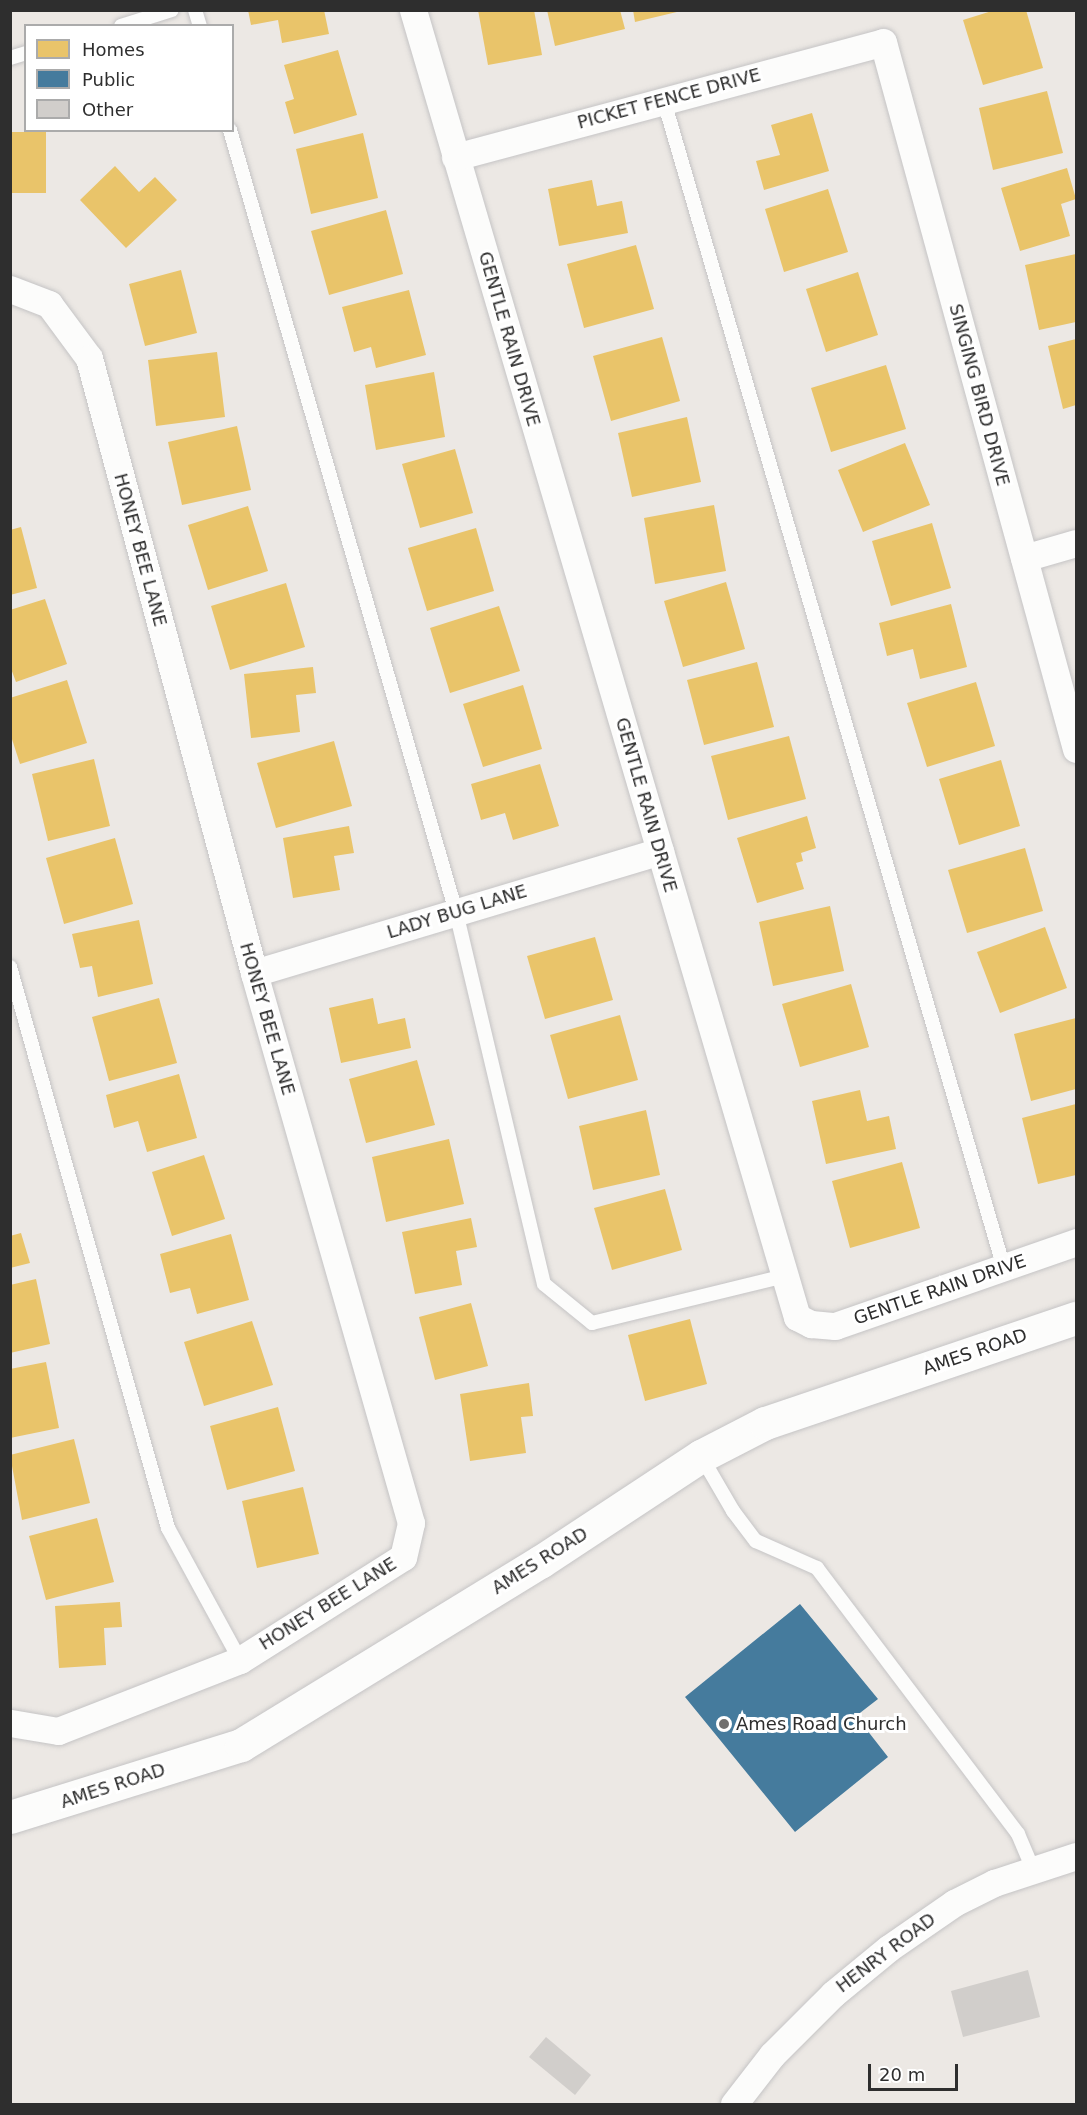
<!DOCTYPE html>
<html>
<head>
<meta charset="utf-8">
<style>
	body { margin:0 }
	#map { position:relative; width:1087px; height:2115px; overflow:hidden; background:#ece8e4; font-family:"DejaVu Sans",sans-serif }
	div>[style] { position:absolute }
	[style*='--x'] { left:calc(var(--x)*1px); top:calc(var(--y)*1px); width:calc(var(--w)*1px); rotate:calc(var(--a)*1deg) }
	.homes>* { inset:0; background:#e9c46a }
	.public>* { inset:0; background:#457b9d }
	.building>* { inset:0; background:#d1cecb }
	.roads { filter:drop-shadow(0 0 2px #c5c4c5) drop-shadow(0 0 2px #c5c4c5) }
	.service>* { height:14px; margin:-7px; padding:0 7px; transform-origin:7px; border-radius:7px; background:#fcfcfb }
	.minor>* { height:27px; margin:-13.5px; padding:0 13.5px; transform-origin:13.5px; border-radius:13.5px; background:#fcfcfb }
	.tertiary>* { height:33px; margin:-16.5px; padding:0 16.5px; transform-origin:16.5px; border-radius:16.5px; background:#fcfcfb }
	.dots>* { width:16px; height:16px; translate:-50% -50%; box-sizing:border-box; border:3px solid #fff; border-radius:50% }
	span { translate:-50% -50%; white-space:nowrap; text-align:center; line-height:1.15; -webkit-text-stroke:6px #fff; paint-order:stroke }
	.street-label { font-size:18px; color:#2e2e2e }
	.poi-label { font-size:18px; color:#2e2e2e }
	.left { translate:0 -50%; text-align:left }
	.frame { position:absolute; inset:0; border:12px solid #2e2e2e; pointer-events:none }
	.legend { position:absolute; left:24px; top:24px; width:210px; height:108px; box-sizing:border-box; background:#fff; border:2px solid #ababab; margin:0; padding:8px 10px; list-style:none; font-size:18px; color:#2e2e2e }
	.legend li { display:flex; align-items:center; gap:12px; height:30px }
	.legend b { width:30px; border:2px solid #ababab }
	.scale { position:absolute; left:868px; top:2064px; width:90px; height:27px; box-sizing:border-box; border:3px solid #2e2e2e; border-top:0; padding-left:8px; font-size:18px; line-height:21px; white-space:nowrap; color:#2e2e2e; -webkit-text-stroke:4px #fff; paint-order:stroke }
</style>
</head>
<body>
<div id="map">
	<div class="homes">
		<i style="clip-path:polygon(248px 10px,324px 10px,329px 34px,282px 43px,278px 20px,251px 25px)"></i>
		<i style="clip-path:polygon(478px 10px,534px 10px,542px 55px,488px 65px)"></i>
		<i style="clip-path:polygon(547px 10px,620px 10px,625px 29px,555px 46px)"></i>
		<i style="clip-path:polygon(633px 10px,681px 10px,681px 11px,635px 22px)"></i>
		<i style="clip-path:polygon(995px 10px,1026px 10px,1043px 68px,983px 85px,963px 20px)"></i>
		<i style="clip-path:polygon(338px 50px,357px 115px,294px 134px,285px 102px,294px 99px,284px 65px)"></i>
		<i style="clip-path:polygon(1047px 91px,1063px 153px,993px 170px,979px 108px)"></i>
		<i style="clip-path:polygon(812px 113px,829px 171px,764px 190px,756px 161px,780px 155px,771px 125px)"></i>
		<i style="clip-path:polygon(10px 132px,46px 132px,46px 193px,10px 193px)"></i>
		<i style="clip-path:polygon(363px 133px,378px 198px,311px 214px,296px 149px)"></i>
		<i style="clip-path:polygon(115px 166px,139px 192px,155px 177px,177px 200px,126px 248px,80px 200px)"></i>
		<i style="clip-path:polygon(1067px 168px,1076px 199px,1061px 204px,1070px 236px,1020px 251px,1001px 188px)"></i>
		<i style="clip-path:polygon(592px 180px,597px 206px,622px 201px,628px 233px,559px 246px,548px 189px)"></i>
		<i style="clip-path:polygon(828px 189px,848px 252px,784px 272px,765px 209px)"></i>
		<i style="clip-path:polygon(386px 210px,403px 274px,329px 295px,311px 231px)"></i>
		<i style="clip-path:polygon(636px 245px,654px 309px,584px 328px,567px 264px)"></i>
		<i style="clip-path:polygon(1076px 254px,1076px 322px,1039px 330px,1025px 265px)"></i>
		<i style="clip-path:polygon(181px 270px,197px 333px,145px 346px,129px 284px)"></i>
		<i style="clip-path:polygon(858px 272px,878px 335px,826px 352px,806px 289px)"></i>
		<i style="clip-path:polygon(409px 290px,426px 355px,376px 368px,371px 347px,354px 352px,342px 307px)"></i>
		<i style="clip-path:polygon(662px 337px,680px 401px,611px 421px,593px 356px)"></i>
		<i style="clip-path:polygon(1076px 339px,1076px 405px,1063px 409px,1048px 346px)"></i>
		<i style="clip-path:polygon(217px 352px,225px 417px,156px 426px,148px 360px)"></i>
		<i style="clip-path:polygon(886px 365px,906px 429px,831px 452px,811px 388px)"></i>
		<i style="clip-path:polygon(434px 372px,445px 437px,376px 450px,365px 385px)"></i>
		<i style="clip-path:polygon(687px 417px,701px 482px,632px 497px,618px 433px)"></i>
		<i style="clip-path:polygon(237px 426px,251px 490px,182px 505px,168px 442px)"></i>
		<i style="clip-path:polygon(905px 443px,930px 505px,863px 532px,838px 470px)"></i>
		<i style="clip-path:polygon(455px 449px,473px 513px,420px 528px,402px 464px)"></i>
		<i style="clip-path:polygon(714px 505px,726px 571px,655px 584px,644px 518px)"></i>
		<i style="clip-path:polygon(248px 506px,268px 571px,208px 590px,188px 525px)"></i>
		<i style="clip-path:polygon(932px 523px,951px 588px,891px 606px,872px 541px)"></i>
		<i style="clip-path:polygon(21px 527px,37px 588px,10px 595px,10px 530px)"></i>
		<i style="clip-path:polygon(476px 528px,494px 591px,427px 611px,408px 548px)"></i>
		<i style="clip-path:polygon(726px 582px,745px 649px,683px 667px,664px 601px)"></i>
		<i style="clip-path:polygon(286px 583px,305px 647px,230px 670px,211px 606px)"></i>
		<i style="clip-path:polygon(45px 599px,67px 664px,16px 682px,10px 666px,10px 610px)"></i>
		<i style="clip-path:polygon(951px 604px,967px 667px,920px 679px,913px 649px,887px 656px,879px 623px)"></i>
		<i style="clip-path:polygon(499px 606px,520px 671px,450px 693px,430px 628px)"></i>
		<i style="clip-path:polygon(757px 662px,774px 727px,704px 745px,687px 680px)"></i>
		<i style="clip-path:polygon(313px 667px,316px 693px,296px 695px,300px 732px,251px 738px,244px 674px)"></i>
		<i style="clip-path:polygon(67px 680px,87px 743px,20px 764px,10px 733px,10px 698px)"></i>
		<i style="clip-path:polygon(976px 682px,995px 746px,927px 767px,907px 703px)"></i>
		<i style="clip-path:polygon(523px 685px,542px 749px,483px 767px,463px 704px)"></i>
		<i style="clip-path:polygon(789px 736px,806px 799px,728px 820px,711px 756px)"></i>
		<i style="clip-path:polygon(334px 741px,352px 806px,276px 828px,257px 763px)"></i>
		<i style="clip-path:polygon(94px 759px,110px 826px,48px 841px,32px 774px)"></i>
		<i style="clip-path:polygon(1001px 760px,1020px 826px,959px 845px,939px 779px)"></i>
		<i style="clip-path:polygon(540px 764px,559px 826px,513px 840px,505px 813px,481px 820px,471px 784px)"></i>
		<i style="clip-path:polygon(807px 816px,816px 848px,801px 853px,803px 861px,796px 863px,804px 889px,757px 903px,737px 838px)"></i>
		<i style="clip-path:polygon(349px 826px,354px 853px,334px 856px,340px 890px,293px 898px,283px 838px)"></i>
		<i style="clip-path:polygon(115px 838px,133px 904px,64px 924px,46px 858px)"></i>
		<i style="clip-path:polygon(1025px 848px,1043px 911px,967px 933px,948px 870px)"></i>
		<i style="clip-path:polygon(830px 906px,844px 971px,773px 986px,759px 922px)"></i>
		<i style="clip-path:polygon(139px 920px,153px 984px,98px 997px,92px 966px,80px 968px,72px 934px)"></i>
		<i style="clip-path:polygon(1045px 927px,1067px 988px,1000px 1013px,977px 952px)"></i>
		<i style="clip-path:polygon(595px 937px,613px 1000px,545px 1019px,527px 956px)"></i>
		<i style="clip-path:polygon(851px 984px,869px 1047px,800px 1067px,782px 1004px)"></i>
		<i style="clip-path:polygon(159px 998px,177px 1063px,109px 1081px,92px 1017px)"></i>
		<i style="clip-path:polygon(373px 998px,378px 1024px,405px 1018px,411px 1048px,341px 1063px,329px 1008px)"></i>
		<i style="clip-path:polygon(620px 1015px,638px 1080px,568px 1099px,550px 1035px)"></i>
		<i style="clip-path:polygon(1076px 1018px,1076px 1089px,1031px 1101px,1014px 1034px)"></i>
		<i style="clip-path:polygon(417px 1060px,435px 1125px,366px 1143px,349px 1079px)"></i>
		<i style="clip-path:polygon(179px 1074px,197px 1138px,147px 1152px,138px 1121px,114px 1128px,106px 1095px)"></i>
		<i style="clip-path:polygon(860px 1090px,867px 1121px,889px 1116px,896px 1149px,826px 1164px,812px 1101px)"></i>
		<i style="clip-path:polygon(1076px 1104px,1076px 1175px,1038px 1184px,1022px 1118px)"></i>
		<i style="clip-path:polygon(646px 1110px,660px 1175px,593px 1190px,579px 1126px)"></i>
		<i style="clip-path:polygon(449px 1139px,464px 1204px,386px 1222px,372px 1157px)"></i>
		<i style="clip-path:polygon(204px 1155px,225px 1219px,172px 1236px,152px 1172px)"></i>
		<i style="clip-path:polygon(902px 1162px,920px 1228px,850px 1248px,832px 1181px)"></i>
		<i style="clip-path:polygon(665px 1189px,682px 1250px,612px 1270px,594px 1208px)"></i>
		<i style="clip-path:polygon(471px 1218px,477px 1247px,456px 1251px,462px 1285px,415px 1294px,402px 1232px)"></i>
		<i style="clip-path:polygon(21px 1233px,30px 1263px,10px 1268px,10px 1236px)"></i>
		<i style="clip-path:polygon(231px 1234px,249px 1300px,197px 1314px,190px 1288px,170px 1293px,160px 1254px)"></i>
		<i style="clip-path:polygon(36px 1279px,50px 1344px,10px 1353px,10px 1285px)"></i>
		<i style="clip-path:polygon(471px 1303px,488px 1366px,435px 1380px,419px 1317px)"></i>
		<i style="clip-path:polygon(690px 1319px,707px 1384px,645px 1401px,628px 1335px)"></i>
		<i style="clip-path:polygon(252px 1321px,273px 1385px,204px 1406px,184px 1342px)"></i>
		<i style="clip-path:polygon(46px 1362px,59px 1428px,10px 1438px,10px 1369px)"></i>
		<i style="clip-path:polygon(529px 1383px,533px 1416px,521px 1417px,526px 1453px,470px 1461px,460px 1394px)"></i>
		<i style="clip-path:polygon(278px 1407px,295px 1471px,227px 1490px,210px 1426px)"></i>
		<i style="clip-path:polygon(74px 1439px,90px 1503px,22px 1520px,10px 1455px)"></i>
		<i style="clip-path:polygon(303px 1487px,319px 1554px,257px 1568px,242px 1501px)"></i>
		<i style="clip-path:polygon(97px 1518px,114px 1582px,46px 1600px,29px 1536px)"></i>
		<i style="clip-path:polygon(120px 1602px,122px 1627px,104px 1628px,106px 1665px,59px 1668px,55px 1606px)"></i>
	</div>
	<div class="public">
		<i style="clip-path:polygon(800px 1604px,878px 1699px,856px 1716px,888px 1757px,795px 1832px,685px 1697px)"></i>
	</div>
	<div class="building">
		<i style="clip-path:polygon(1028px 1970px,1040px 2017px,963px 2037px,951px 1991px)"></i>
		<i style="clip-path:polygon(546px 2037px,591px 2075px,575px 2095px,529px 2057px)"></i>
	</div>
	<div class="roads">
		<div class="service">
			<i style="--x:195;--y:10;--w:17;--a:73"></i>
			<i style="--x:121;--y:26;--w:53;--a:-17.4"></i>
			<i style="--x:10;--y:58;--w:17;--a:-17"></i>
			<i style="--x:664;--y:101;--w:1216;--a:73.76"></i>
			<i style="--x:230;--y:130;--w:814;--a:73.88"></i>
			<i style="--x:456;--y:912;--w:382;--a:76.7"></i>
			<i style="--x:544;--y:1284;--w:62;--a:39.1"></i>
			<i style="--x:592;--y:1323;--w:199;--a:-13.7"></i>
			<i style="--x:10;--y:967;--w:583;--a:74.27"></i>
			<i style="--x:168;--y:1528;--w:150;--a:61.4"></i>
			<i style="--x:701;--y:1456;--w:64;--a:59.8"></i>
			<i style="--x:733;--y:1511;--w:38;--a:53"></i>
			<i style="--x:756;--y:1541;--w:67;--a:23.9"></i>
			<i style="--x:817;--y:1568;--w:333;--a:52.9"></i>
			<i style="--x:1018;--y:1834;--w:38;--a:67"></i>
		</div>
		<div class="minor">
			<i style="--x:413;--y:10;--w:1362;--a:73.63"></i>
			<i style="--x:797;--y:1317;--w:16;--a:27"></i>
			<i style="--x:811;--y:1324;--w:24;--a:5"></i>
			<i style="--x:835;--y:1326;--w:255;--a:-19.2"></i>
			<i style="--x:455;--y:157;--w:443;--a:-15"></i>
			<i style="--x:883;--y:42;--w:733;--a:74.73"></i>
			<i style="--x:10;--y:289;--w:42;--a:21"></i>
			<i style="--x:49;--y:304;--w:67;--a:53.5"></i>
			<i style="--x:89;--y:358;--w:637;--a:74.98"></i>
			<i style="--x:254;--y:973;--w:572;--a:74.07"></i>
			<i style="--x:411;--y:1523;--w:35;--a:103"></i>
			<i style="--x:403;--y:1557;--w:193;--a:147.7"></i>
			<i style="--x:240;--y:1660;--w:195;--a:158.7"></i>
			<i style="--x:58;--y:1731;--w:49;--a:-170.5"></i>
			<i style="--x:1024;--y:558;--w:54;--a:-16.1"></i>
			<i style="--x:254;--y:973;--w:424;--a:-16.7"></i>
			<i style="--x:734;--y:2104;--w:62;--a:-52.2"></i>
			<i style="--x:772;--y:2055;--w:86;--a:-45"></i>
			<i style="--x:833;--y:1994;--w:72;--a:-39.4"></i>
			<i style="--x:889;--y:1948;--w:79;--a:-34.7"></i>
			<i style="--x:954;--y:1903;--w:45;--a:-26.6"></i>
			<i style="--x:994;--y:1883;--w:86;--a:-18.2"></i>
		</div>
		<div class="tertiary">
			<i style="--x:10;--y:1817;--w:242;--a:-17.3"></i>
			<i style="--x:241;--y:1745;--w:351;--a:-31.5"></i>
			<i style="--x:540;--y:1562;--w:193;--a:-33.4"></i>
			<i style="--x:701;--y:1456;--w:72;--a:-27.3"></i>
			<i style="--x:765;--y:1423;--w:328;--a:-18.7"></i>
		</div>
	</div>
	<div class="dots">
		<i style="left:724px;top:1724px;background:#706f6e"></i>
	</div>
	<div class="street-label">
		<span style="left:669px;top:99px;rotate:-15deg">PICKET FENCE DRIVE</span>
		<span style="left:509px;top:339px;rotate:74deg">GENTLE RAIN DRIVE</span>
		<span style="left:979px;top:395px;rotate:75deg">SINGING BIRD DRIVE</span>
		<span style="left:140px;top:550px;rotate:75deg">HONEY BEE LANE</span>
		<span style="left:646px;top:805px;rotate:74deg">GENTLE RAIN DRIVE</span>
		<span style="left:457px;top:912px;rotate:-17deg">LADY BUG LANE</span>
		<span style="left:267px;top:1019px;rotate:74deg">HONEY BEE LANE</span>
		<span style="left:940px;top:1290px;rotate:-19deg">GENTLE RAIN DRIVE</span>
		<span style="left:975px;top:1352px;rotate:-19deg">AMES ROAD</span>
		<span style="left:540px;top:1561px;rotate:-32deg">AMES ROAD</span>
		<span style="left:328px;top:1604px;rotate:-32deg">HONEY BEE LANE</span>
		<span style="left:113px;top:1786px;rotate:-18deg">AMES ROAD</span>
		<span style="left:886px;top:1953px;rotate:-37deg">HENRY ROAD</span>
	</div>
	<div class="poi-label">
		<span class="left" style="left:736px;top:1724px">Ames Road Church</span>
	</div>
	<div class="frame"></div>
	<ul class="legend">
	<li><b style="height:16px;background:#e9c46a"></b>Homes</li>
	<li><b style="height:16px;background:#457b9d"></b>Public</li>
	<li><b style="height:16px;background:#d1cecb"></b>Other</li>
	</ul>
	<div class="scale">20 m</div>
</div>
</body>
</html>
